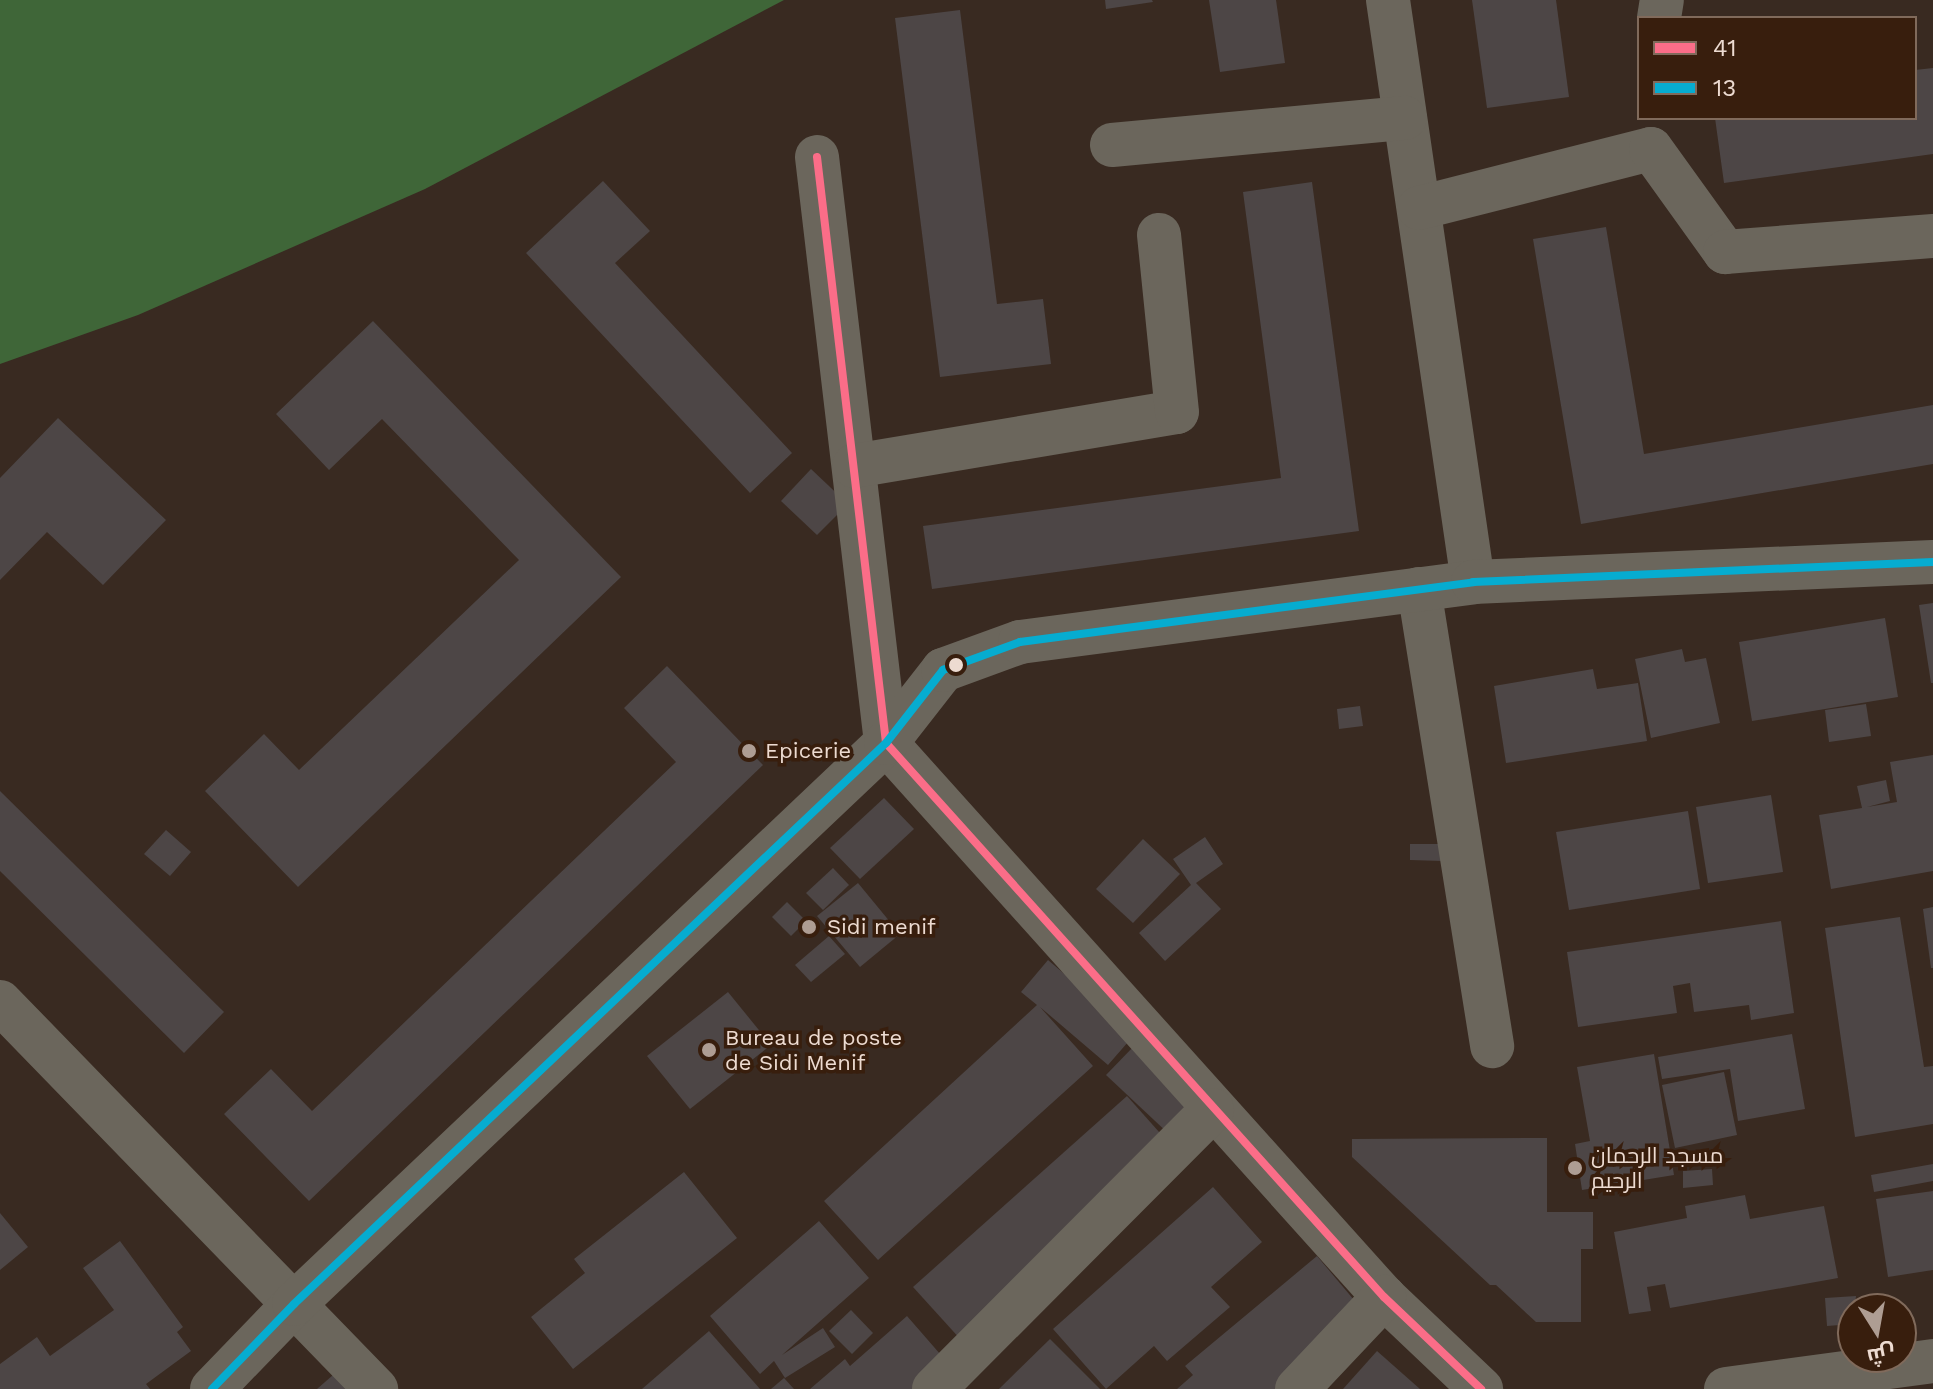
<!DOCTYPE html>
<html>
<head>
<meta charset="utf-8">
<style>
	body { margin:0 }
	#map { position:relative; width:1933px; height:1389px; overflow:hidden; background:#392a21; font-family:"Work Sans",Cairo,sans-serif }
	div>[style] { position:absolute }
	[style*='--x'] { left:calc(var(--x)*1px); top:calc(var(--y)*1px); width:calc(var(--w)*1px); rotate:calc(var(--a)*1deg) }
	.forest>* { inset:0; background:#3f6638 }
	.building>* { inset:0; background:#4d4646 }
	.minor>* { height:44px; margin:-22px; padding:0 22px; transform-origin:22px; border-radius:22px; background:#6b665c }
	.bus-1>* { height:8px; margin:-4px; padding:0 4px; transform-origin:4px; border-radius:4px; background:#fb6d88 }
	.bus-2>* { height:8px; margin:-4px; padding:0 4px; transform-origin:4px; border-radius:4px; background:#06acd0 }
	.dots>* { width:22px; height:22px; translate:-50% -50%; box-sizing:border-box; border:4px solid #381e0d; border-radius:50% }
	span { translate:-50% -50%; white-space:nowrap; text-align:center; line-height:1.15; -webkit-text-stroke:7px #381e0d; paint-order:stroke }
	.poi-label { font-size:22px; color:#eddbd1 }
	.left { translate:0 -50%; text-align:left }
	.legend { position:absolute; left:1637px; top:16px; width:280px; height:104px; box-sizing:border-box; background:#381e0d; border:2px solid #806a5b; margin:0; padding:10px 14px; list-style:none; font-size:24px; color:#eddbd1 }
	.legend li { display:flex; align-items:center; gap:16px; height:40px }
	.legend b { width:40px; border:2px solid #806a5b }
	.north { position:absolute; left:1837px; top:1293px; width:80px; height:80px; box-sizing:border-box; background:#381e0d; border:2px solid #806a5b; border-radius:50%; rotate:169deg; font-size:22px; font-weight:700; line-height:32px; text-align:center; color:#eddbd1 }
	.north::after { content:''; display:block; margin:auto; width:28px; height:36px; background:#ae9d93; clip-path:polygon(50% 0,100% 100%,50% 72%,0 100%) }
</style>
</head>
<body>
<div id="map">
	<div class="forest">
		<i style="clip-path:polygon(0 0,784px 0,425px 189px,138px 315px,0 364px)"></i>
	</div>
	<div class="building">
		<i style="clip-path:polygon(1105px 0,1152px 0,1153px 2px,1106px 9px)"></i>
		<i style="clip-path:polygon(1209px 0,1276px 0,1285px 63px,1220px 72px)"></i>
		<i style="clip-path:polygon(1472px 0,1556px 0,1569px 97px,1487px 108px)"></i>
		<i style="clip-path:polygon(960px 10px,997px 304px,1043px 299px,1051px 364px,940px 377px,895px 18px)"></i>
		<i style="clip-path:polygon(1933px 68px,1933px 154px,1724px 183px,1715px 118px,1915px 118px,1915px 70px)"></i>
		<i style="clip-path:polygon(603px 181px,650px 231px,615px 263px,792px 453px,750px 493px,526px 253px)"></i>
		<i style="clip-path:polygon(1312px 182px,1359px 531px,932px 589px,923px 526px,1281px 478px,1243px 192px)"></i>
		<i style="clip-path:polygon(1606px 227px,1644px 454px,1933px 405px,1933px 464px,1581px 524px,1533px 239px)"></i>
		<i style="clip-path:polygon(373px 321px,621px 577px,298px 887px,205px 791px,264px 734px,299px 770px,519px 560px,382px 419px,329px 470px,276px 414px)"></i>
		<i style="clip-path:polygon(58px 418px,166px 520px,103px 585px,47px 532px,0 580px,0 478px)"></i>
		<i style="clip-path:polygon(811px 469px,848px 504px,817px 535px,781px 501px)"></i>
		<i style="clip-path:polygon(1933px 603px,1933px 683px,1931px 683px,1919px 605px)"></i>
		<i style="clip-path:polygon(1885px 618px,1898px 697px,1752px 721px,1739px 642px)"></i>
		<i style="clip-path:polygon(1682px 649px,1685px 662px,1706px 658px,1720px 723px,1651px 738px,1635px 659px)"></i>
		<i style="clip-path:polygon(667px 666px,763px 765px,309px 1201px,224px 1114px,271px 1069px,312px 1111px,676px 762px,624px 708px)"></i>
		<i style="clip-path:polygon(1593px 669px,1597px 689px,1638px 683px,1647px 741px,1506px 763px,1494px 686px)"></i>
		<i style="clip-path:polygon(1866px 704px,1871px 736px,1829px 742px,1825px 710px)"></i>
		<i style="clip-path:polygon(1360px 706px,1363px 726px,1339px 729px,1337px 709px)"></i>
		<i style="clip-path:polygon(1933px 755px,1933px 871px,1831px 889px,1819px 815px,1862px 808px,1857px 786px,1886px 780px,1890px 801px,1867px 807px,1897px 802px,1890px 762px)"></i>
		<i style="clip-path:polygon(0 791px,224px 1012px,184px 1053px,0 871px)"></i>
		<i style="clip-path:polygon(1771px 795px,1783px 872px,1708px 883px,1696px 807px)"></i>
		<i style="clip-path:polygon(884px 798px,914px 829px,860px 879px,830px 848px)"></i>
		<i style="clip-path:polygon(1688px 811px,1700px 889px,1569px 910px,1556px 832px)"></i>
		<i style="clip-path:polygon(166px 830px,191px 852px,170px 876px,144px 854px)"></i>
		<i style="clip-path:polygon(1205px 837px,1223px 864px,1196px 883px,1221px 909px,1165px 961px,1139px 933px,1191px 885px,1173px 859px)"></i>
		<i style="clip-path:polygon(1143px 839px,1180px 874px,1133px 923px,1096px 889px)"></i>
		<i style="clip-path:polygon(1410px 844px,1442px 844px,1442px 861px,1410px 860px)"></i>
		<i style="clip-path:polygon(833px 868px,849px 885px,823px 910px,806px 893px)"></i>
		<i style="clip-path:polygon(858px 883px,900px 934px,860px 967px,817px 916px)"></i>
		<i style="clip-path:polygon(787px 902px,806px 921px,791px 936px,772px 917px)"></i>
		<i style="clip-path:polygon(1933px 907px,1933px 968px,1931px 968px,1923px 909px)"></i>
		<i style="clip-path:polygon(1900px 917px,1924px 1067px,1933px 1066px,1933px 1124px,1855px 1137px,1825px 928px)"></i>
		<i style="clip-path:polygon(1781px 921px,1794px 1013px,1751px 1020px,1749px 1005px,1694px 1012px,1690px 983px,1673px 986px,1677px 1013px,1578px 1027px,1567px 952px)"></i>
		<i style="clip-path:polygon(829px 936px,845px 954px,811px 982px,795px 965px)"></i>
		<i style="clip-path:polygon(1048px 960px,1135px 1034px,1108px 1065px,1040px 1007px,1093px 1066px,878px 1260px,824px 1201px,1037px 1005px,1021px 992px)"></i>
		<i style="clip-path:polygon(728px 992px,771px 1045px,690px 1109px,647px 1056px)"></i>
		<i style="clip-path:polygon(1792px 1034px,1805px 1109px,1738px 1121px,1730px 1069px,1662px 1079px,1658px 1057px)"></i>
		<i style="clip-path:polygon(1135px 1045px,1199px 1106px,1170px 1135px,1106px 1075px)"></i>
		<i style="clip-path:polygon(1654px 1054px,1674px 1175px,1582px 1190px,1575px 1144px,1590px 1141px,1577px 1067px)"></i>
		<i style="clip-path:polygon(1724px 1072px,1737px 1135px,1675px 1148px,1662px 1085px)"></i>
		<i style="clip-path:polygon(1127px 1096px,1176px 1151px,962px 1341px,913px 1287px)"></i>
		<i style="clip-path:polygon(1547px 1138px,1547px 1212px,1593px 1212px,1593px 1249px,1581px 1249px,1581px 1322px,1536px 1322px,1496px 1285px,1490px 1285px,1352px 1157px,1352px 1139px)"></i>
		<i style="clip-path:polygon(1933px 1164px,1933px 1181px,1874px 1192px,1871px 1175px)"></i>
		<i style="clip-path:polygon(1712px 1169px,1713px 1185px,1683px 1188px,1683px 1171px)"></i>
		<i style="clip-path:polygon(684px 1172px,737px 1238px,573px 1369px,531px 1317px,585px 1273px,574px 1259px)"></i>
		<i style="clip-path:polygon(1213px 1187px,1262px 1242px,1211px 1287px,1230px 1307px,1167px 1361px,1154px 1346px,1106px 1389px,1053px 1329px)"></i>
		<i style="clip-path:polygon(1933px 1191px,1933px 1270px,1888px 1277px,1876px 1199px)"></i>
		<i style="clip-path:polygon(1745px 1195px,1750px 1219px,1824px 1206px,1838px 1278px,1670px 1308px,1665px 1284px,1647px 1287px,1651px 1311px,1629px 1314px,1614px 1232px,1687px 1218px,1685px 1206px)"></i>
		<i style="clip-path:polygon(0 1213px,28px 1247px,0 1270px)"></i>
		<i style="clip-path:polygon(819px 1221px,869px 1278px,782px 1355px,823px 1328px,835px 1347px,785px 1378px,774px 1361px,760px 1374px,710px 1316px)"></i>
		<i style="clip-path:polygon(120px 1241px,183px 1327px,177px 1332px,191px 1351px,146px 1384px,150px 1389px,0 1389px,0 1364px,37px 1337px,50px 1356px,114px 1310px,83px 1268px)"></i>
		<i style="clip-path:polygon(1317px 1256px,1370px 1319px,1286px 1389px,1177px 1389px,1193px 1375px,1185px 1366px)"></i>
		<i style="clip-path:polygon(1856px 1296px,1853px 1324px,1827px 1326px,1825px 1298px)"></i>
		<i style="clip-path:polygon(851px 1310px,873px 1333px,852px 1354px,829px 1331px)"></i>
		<i style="clip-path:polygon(907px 1316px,954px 1370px,932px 1389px,810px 1389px,845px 1359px,850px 1366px)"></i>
		<i style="clip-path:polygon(709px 1331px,760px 1389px,642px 1389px)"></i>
		<i style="clip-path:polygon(1050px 1339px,1100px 1389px,999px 1389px)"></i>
		<i style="clip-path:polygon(1377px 1351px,1420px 1389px,1343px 1389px)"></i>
		<i style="clip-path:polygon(349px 1361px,373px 1389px,317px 1389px)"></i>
		<i style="clip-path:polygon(784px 1378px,794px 1389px,771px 1389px)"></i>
	</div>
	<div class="minor">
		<i style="--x:1388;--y:0;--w:588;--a:81.69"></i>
		<i style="--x:1659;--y:18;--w:18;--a:-81"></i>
		<i style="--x:1112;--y:145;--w:294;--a:-5.3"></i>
		<i style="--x:817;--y:157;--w:590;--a:83.28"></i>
		<i style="--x:886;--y:743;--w:745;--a:48.05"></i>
		<i style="--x:1384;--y:1297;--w:134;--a:43.5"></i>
		<i style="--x:1419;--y:208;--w:239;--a:-14.3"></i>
		<i style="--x:1651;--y:149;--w:127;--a:54.3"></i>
		<i style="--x:1725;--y:252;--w:209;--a:-4.4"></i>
		<i style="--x:854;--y:466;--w:327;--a:-9.5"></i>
		<i style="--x:1177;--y:412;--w:178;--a:-95.8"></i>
		<i style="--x:1419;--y:589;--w:463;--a:80.9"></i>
		<i style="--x:0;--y:1002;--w:540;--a:45.83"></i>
		<i style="--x:212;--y:1389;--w:118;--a:-46"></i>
		<i style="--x:294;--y:1304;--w:816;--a:-43.46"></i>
		<i style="--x:886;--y:743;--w:93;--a:-52"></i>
		<i style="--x:943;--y:670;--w:82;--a:-20"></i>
		<i style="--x:1020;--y:642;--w:457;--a:-7.5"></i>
		<i style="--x:1473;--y:582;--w:460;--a:-2.5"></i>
		<i style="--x:934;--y:1389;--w:394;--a:-45.1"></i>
		<i style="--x:1297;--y:1389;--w:127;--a:-46.6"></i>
		<i style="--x:1726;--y:1389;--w:209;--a:-7.7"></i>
	</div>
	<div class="bus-1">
		<i style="--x:817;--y:157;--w:590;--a:83.28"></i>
		<i style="--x:886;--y:743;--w:745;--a:48.05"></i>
		<i style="--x:1384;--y:1297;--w:134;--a:43.5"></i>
	</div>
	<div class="bus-2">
		<i style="--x:212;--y:1389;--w:118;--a:-46"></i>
		<i style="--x:294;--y:1304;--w:816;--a:-43.46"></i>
		<i style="--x:886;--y:743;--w:93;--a:-52"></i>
		<i style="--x:943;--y:670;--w:82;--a:-20"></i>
		<i style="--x:1020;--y:642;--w:457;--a:-7.5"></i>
		<i style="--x:1473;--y:582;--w:460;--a:-2.5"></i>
	</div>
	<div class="dots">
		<i style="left:956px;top:665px;background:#eddbd1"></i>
		<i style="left:749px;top:751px;background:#ae9d93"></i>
		<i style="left:809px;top:927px;background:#ae9d93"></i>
		<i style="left:709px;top:1050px;background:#ae9d93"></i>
		<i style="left:1575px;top:1168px;background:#ae9d93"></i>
	</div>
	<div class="poi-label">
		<span class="left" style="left:765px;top:751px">Epicerie</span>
		<span class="left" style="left:827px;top:927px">Sidi menif</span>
		<span class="left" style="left:725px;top:1050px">Bureau de poste<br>de Sidi Menif</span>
		<span class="left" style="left:1591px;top:1168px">مسجد الرحمان<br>الرحيم</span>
	</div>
	<ul class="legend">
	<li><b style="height:10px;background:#fb6d88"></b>41</li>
	<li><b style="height:10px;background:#06acd0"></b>13</li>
	</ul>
	<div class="north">ش</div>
</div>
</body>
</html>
